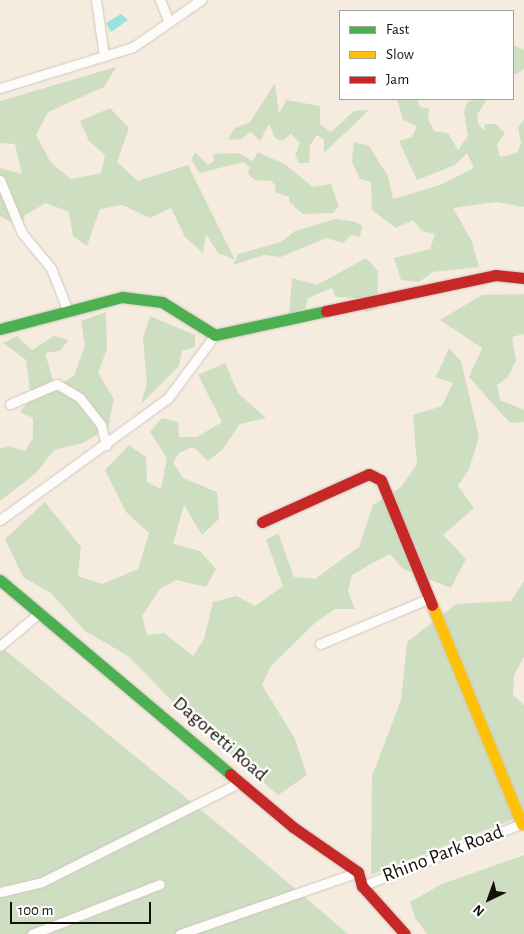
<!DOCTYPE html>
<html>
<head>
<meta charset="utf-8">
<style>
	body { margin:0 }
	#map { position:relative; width:524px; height:934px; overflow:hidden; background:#f5ecdf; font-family:"Alegreya Sans",sans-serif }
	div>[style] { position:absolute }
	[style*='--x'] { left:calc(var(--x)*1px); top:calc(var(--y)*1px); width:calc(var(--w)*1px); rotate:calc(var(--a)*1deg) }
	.green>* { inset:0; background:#cedec1 }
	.water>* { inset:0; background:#98e2e0 }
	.roads { filter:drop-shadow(0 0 1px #cec7bc) drop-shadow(0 0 1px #cec7bc) }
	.street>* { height:9px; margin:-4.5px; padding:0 4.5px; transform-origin:4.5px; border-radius:4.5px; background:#fefcfa }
	.fast>* { height:11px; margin:-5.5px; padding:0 5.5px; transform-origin:5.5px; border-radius:5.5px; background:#4caf50 }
	.slow>* { height:11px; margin:-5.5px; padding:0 5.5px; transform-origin:5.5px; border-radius:5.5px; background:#ffc107 }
	.jam>* { height:11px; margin:-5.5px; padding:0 5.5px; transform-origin:5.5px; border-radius:5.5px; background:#c62828 }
	span { translate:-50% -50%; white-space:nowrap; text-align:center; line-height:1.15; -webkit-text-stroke:4.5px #fff; paint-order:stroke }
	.street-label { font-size:20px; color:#151008 }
	.legend { position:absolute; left:339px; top:10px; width:175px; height:90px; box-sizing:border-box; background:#fff; border:1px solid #a19f9c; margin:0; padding:6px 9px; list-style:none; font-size:15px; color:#151008 }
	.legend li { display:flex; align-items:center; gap:10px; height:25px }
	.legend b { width:25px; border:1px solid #a19f9c }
	.north { position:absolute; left:464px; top:874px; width:50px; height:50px; -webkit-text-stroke:4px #fff; paint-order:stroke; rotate:222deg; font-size:14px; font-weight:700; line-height:20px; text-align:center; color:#151008 }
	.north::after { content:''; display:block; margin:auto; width:18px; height:22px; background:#151008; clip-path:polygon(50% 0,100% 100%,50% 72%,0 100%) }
	.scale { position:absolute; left:10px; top:902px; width:141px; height:22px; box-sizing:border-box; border:2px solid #151008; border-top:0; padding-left:6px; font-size:15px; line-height:18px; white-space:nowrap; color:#151008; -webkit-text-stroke:4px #fff; paint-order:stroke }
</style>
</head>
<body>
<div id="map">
	<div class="green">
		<i style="clip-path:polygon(513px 45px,524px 50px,524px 69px,517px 74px,513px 74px)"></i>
		<i style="clip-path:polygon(116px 67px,104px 87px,48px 112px,36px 135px,51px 163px,71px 179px,101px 173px,105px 155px,89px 141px,80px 121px,110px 108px,129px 128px,117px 162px,138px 181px,188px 165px,235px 260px,218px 253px,206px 234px,203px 253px,185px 237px,171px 208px,150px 218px,122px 205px,100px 209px,87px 246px,73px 236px,69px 212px,46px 203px,25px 215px,20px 227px,0 216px,0 168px,22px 174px,15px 144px,0 143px,0 101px)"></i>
		<i style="clip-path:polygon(275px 83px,279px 114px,286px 100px,320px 106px,320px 124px,331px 132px,354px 111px,369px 110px,324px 153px,324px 140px,317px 135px,310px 145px,309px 163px,299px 163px,295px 155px,300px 143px,291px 134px,282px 141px,275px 138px,269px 124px,260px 141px,251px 132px,240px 140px,228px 139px,235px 128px,250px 122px)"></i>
		<i style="clip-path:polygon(397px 99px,417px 99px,420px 107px,429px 109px,428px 119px,434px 131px,448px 133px,458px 150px,468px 136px,464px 112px,468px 101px,487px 99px,477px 115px,478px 123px,484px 131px,485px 124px,496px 124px,505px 133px,497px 145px,500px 157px,517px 153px,521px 144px,518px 127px,524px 120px,524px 207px,496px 202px,453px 208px,472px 242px,479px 267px,433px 272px,419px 282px,401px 280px,394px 258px,430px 249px,435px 234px,422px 231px,413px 220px,396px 228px,372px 210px,371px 182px,360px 179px,352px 162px,354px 142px,369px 146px,388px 176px,393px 199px,440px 185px,474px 168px,467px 153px,455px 165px,417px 180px,399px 141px,412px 137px,417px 126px,403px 120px)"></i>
		<i style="clip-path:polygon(195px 152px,208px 165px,214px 161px,213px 154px,238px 153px,253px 161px,258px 152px,286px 165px,313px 187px,331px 184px,339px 206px,333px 213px,303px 214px,289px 202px,289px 197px,275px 192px,276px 186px,271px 181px,255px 180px,248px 174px,250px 167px,243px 162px,200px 173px,191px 160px)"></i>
		<i style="clip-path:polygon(336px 219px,356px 222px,362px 226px,360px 237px,351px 235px,343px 243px,326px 238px,281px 257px,264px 255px,233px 265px,238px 254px,281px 242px,295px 231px)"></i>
		<i style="clip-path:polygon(366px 258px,378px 271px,377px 309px,365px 312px,360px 298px,336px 297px,332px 288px,308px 298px,305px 309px,289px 315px,292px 278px,317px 285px)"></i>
		<i style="clip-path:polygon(524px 294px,524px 334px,512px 337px,516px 360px,508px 377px,497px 385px,500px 400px,524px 410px,524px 422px,510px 423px,469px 377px,482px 348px,440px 320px,482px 295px)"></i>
		<i style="clip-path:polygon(106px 312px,107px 349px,98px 373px,114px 399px,108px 428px,83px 443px,54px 450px,36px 473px,0 501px,0 449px,8px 446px,25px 451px,33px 438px,33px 418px,20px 412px,31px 398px,26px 360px,3px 343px,17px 336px,32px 350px,54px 336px,69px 340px,59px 351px,45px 353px,55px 387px,74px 376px,85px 345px,81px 321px)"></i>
		<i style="clip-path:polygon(150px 316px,195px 335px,195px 347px,182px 351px,179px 366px,141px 404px,147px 384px,143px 338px)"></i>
		<i style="clip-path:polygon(449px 348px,461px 361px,479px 437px,469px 469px,458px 486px,474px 508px,443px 535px,466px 559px,451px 588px,403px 569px,390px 554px,369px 565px,352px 575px,348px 591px,355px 609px,335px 609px,316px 622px,271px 666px,262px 685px,295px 739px,307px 775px,278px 795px,194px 723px,128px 656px,85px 631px,51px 593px,23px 577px,5px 539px,45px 502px,81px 547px,78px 576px,102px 584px,138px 569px,149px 533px,126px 512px,105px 470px,129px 445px,146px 457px,147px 482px,161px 489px,167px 458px,150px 432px,162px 418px,178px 422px,179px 437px,197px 437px,222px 422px,198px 375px,225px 363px,238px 393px,266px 418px,240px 424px,222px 450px,208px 461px,193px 447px,179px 453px,173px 462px,183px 478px,217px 492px,219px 519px,202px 535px,184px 505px,173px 544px,200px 551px,216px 569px,206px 587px,176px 580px,160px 589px,142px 616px,147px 635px,164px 633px,193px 656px,204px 639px,213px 602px,236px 596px,255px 606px,283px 586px,266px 540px,278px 533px,294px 577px,315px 579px,359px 547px,373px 505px,401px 487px,417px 464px,413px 415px,442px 406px,453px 383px,436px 377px)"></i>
		<i style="clip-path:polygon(524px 581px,524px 657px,514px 675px,513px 695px,524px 705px,524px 815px,371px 875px,372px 776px,401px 700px,407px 642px,456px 604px,511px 601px)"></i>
		<i style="clip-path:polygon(0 646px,245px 846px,348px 934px,0 934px)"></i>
		<i style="clip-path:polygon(524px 855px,524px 934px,427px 934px,415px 918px,410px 902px,442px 884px)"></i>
	</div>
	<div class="water">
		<i style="clip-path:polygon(121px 14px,128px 20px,111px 32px,106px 23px)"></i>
	</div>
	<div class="roads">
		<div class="street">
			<i style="--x:96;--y:0;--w:57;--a:81.9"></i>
			<i style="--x:160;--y:0;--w:24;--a:68"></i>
			<i style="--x:0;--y:88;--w:139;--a:-17.1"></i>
			<i style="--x:133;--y:47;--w:83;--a:-34.7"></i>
			<i style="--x:0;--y:180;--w:57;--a:67.5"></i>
			<i style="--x:22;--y:233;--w:45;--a:50.4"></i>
			<i style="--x:51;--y:268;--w:44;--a:68.7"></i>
			<i style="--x:10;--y:404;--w:51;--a:-23.1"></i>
			<i style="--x:57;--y:384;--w:27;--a:31"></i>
			<i style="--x:80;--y:398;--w:34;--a:52"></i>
			<i style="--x:101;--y:425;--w:21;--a:76"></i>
			<i style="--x:0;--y:520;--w:208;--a:-36"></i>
			<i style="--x:168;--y:398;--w:79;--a:-53.3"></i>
			<i style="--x:320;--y:644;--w:119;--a:-22.7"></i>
			<i style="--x:0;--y:646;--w:50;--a:-40.1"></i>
			<i style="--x:362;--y:886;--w:174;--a:-21.3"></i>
			<i style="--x:0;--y:892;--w:43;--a:-13.4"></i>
			<i style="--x:42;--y:882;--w:223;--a:-26.7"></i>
			<i style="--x:32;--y:934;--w:137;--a:-21.3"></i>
			<i style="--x:180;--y:934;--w:188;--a:-19.2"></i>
		</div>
		<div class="fast">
			<i style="--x:0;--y:329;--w:126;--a:-14.7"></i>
			<i style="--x:122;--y:297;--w:40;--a:7.1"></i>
			<i style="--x:162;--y:302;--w:62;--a:31.9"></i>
			<i style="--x:215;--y:335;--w:114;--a:-12.2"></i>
			<i style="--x:0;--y:580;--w:301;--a:40.1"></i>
		</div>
		<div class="slow">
			<i style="--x:432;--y:605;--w:237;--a:67.7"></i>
		</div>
		<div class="jam">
			<i style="--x:326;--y:311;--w:173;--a:-12"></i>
			<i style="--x:495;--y:275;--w:29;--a:6"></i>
			<i style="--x:262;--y:522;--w:117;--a:-24.2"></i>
			<i style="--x:369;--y:474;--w:13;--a:27"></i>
			<i style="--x:381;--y:480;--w:135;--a:67.8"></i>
			<i style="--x:230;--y:774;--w:82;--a:40.1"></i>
			<i style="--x:293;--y:827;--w:79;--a:34.7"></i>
			<i style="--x:358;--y:872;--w:15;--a:74"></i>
			<i style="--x:362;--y:886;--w:64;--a:48.1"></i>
		</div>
	</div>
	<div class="street-label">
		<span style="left:220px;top:739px;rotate:41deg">Dagoretti Road</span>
		<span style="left:443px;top:854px;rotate:-21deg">Rhino Park Road</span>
	</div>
	<ul class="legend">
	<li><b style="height:6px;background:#4caf50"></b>Fast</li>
	<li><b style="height:6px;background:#ffc107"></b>Slow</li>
	<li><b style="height:6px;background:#c62828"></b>Jam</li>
	</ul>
	<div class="north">N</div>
	<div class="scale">100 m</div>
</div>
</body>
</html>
